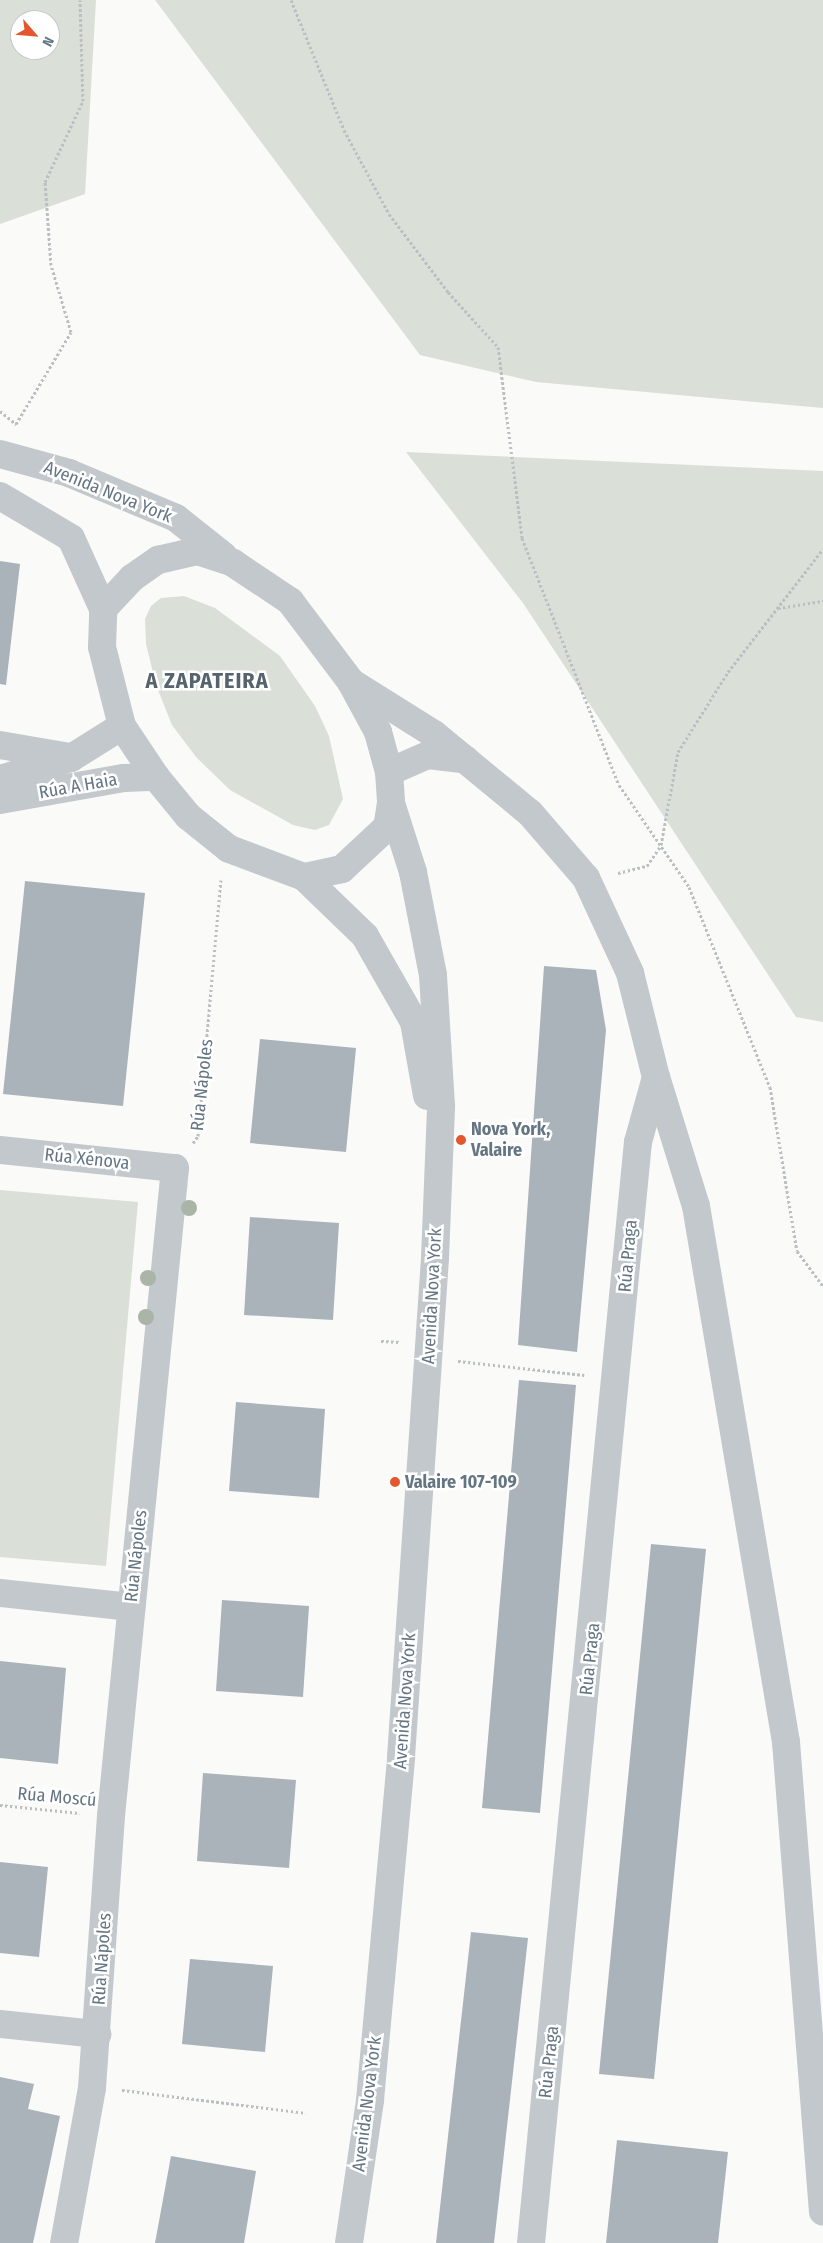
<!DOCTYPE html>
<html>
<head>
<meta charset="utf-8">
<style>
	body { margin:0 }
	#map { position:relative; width:823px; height:2243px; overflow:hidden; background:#fafaf8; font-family:"Fira Sans Condensed",sans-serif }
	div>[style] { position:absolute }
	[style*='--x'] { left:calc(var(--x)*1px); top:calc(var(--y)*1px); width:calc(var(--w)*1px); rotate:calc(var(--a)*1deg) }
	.green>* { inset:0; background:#dadfd7 }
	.building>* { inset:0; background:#aab3b9 }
	.path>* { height:3px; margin-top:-1.5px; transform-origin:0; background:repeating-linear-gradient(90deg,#bbbfc2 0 2.5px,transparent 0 5px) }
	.minor>* { height:28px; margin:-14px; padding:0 14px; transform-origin:14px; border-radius:14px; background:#c3c8cc }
	.tertiary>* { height:28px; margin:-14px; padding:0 14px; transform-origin:14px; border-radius:14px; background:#c3c8cc }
	.trees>* { width:16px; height:16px; margin:-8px; border-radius:50%; background:#aab4a7 }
	.dots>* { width:14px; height:14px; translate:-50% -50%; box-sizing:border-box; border:2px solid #fff; border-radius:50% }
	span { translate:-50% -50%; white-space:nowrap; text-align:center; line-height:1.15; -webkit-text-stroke:5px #fff; paint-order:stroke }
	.street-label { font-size:18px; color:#657683 }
	.poi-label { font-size:18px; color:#657683; font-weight:700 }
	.left { translate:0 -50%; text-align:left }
	.district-label { font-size:22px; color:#57646e; font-weight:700; letter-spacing:1px }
	.north { position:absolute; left:10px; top:10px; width:50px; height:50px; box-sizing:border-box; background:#fff; border:1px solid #c1c8cd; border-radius:50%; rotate:117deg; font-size:14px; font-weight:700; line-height:20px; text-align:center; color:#657683 }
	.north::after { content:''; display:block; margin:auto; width:18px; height:22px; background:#e4572e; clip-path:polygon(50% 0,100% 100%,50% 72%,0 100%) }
</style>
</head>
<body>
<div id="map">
	<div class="green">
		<i style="clip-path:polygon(evenodd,0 0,96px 0,85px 194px,0 224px,0 0,20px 20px,50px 20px,50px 50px,20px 50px,20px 20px)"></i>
		<i style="clip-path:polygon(155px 0,823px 0,823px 408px,536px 382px,420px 355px)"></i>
		<i style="clip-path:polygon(406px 452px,823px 471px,823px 1022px,796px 1017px,523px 603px)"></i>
		<i style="clip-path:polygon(184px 596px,215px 608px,280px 656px,315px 706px,329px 736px,343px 799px,329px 825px,315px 830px,293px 825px,230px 790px,196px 757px,172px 725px,156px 685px,146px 644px,145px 619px,151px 606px,161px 598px)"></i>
		<i style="clip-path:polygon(0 1190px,138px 1202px,106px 1566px,0 1557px)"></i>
	</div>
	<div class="building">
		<i style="clip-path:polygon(0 561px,20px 564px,6px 685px,0 684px)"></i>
		<i style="clip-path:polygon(25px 881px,145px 893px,123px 1106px,3px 1094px)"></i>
		<i style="clip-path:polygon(544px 966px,596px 970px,606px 1030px,577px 1352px,518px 1345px)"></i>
		<i style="clip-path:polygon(260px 1039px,356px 1048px,346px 1152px,250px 1143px)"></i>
		<i style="clip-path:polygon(250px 1217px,339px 1223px,333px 1320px,244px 1315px)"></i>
		<i style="clip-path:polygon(519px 1380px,576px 1385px,540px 1813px,482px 1808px)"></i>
		<i style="clip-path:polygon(236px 1402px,325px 1409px,319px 1498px,229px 1491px)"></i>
		<i style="clip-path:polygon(651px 1544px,706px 1549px,654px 2079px,599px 2074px)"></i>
		<i style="clip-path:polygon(222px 1600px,309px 1606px,303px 1697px,216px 1691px)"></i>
		<i style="clip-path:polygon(0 1661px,66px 1668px,58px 1764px,0 1758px)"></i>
		<i style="clip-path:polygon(203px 1773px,296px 1780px,289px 1868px,197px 1861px)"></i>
		<i style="clip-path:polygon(0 1862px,48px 1867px,39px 1957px,0 1953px)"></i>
		<i style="clip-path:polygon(471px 1932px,528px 1938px,494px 2243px,436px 2243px)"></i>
		<i style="clip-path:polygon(190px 1959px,273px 1966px,265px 2052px,182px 2044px)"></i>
		<i style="clip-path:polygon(0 2077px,34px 2084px,28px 2109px,60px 2116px,33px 2243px,0 2243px)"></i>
		<i style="clip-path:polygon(617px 2140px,728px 2152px,718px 2243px,606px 2243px)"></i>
		<i style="clip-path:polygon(171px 2156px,256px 2171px,244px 2243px,155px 2243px)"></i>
	</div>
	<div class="path">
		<i style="--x:291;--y:0;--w:140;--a:67.8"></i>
		<i style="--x:344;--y:130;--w:95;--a:61.8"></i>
		<i style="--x:389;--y:214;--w:98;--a:52.9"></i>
		<i style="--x:448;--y:292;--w:74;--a:47.7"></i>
		<i style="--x:498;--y:347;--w:193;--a:82.8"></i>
		<i style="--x:522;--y:538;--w:265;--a:68.6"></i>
		<i style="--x:619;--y:785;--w:124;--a:55.5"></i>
		<i style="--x:689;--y:887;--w:216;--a:68"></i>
		<i style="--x:770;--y:1087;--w:166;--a:80.7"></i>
		<i style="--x:797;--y:1251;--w:44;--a:53.4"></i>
		<i style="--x:0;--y:411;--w:21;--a:39"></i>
		<i style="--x:16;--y:424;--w:107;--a:-59.1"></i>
		<i style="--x:71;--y:332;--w:70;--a:-106.6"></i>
		<i style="--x:51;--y:265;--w:83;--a:-94.1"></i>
		<i style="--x:45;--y:182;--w:89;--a:-64.9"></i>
		<i style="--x:83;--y:101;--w:101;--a:-91.7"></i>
		<i style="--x:778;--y:608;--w:46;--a:-8.8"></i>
		<i style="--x:618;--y:873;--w:30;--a:-14"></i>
		<i style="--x:647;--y:866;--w:25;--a:-56"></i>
		<i style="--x:661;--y:845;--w:95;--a:-79.6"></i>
		<i style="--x:678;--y:752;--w:94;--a:-58"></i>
		<i style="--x:728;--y:672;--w:155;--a:-52.3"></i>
		<i style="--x:193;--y:1143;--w:9;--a:-54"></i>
		<i style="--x:198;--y:1136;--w:257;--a:-84.9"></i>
		<i style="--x:381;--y:1341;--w:18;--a:3"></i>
		<i style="--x:458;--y:1361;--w:127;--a:6.3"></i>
		<i style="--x:0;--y:1805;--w:80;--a:5.7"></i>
		<i style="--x:122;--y:2090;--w:185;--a:7.1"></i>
	</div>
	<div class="minor">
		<i style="--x:351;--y:682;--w:98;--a:32.1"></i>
		<i style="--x:434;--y:734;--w:124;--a:39.5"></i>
		<i style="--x:530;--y:813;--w:86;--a:49.3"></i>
		<i style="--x:586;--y:878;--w:105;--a:65.1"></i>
		<i style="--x:630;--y:973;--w:107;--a:76"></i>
		<i style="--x:656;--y:1077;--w:135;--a:72.8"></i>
		<i style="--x:696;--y:1206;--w:544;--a:80.47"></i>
		<i style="--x:786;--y:1742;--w:471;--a:85.5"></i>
		<i style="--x:0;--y:745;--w:71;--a:9.7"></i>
		<i style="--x:389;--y:772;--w:43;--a:-23.6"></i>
		<i style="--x:428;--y:755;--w:38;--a:7"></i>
		<i style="--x:0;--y:779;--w:74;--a:-16.5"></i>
		<i style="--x:71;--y:758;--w:60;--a:-32.1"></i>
		<i style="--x:0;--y:800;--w:126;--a:-10.1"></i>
		<i style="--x:124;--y:778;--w:32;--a:-2"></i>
		<i style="--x:0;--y:1150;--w:176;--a:5.9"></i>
		<i style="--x:175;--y:1168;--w:651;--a:95.64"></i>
		<i style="--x:111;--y:1816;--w:273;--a:94"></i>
		<i style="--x:92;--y:2088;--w:158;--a:100.2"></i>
		<i style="--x:0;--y:1593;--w:132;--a:6.1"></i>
		<i style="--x:0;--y:2024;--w:98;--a:5.9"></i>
		<i style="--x:531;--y:2243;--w:1106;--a:-84.45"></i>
		<i style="--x:638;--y:1142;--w:67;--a:-74.5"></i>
	</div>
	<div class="tertiary">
		<i style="--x:0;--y:454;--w:72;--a:15.4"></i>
		<i style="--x:69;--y:473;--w:116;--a:22.8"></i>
		<i style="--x:176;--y:518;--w:61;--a:38.4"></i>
		<i style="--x:0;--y:496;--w:82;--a:30.6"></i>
		<i style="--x:71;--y:538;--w:78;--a:65.7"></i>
		<i style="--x:197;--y:551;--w:38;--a:18"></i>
		<i style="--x:233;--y:563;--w:69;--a:33.7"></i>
		<i style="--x:290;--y:601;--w:101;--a:53"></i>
		<i style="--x:351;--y:682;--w:57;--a:61.6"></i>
		<i style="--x:378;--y:732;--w:41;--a:74.6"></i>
		<i style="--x:389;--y:772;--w:31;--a:86"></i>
		<i style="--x:391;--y:803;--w:24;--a:99"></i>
		<i style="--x:387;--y:827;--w:62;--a:137"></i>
		<i style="--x:342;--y:869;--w:39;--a:168"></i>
		<i style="--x:304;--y:877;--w:80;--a:-159.5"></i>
		<i style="--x:229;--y:849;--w:53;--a:-141.2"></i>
		<i style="--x:188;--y:816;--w:50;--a:-129.4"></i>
		<i style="--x:156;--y:777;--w:61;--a:-123.7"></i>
		<i style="--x:122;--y:726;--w:81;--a:-104.2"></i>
		<i style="--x:102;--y:647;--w:38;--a:-88"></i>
		<i style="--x:103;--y:609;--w:42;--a:-46.9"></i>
		<i style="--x:132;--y:578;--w:32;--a:-35"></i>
		<i style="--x:158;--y:560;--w:40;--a:-13"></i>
		<i style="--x:304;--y:877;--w:85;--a:44"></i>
		<i style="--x:365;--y:936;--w:99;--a:60.3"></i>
		<i style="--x:414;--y:1022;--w:75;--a:80"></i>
		<i style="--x:349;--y:2243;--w:145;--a:-81.6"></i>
		<i style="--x:370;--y:2100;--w:344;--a:-84.8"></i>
		<i style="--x:401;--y:1757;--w:500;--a:-86.1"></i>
		<i style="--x:435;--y:1258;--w:152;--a:-87.7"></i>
		<i style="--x:441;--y:1106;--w:131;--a:-93.5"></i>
		<i style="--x:433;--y:975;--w:105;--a:-101"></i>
		<i style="--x:413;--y:872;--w:72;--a:-107.7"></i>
	</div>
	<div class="trees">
		<i style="left:189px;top:1208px"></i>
		<i style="left:148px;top:1278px"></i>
		<i style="left:146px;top:1317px"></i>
	</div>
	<div class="dots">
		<i style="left:461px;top:1140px;background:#e4572e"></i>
		<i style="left:395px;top:1482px;background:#e4572e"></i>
	</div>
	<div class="street-label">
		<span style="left:108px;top:492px;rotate:22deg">Avenida Nova York</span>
		<span style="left:78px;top:786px;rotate:-10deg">Rúa A Haia</span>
		<span style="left:202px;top:1085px;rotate:-84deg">Rúa Nápoles</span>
		<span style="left:87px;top:1159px;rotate:6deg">Rúa Xénova</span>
		<span style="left:628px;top:1256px;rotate:-85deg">Rúa Praga</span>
		<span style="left:432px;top:1296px;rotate:-87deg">Avenida Nova York</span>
		<span style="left:136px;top:1556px;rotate:-84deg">Rúa Nápoles</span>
		<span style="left:590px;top:1659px;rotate:-84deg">Rúa Praga</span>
		<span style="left:405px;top:1701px;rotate:-86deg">Avenida Nova York</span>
		<span style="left:57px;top:1797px;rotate:5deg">Rúa Moscú</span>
		<span style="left:102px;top:1959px;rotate:-86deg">Rúa Nápoles</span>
		<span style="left:549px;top:2062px;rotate:-84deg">Rúa Praga</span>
		<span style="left:367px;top:2104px;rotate:-83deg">Avenida Nova York</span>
	</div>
	<div class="poi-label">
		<span class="left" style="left:471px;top:1140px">Nova York,<br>Valaire</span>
		<span class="left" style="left:405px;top:1482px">Valaire 107-109</span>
	</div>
	<div class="district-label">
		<span style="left:207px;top:681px">A ZAPATEIRA</span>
	</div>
	<div class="north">N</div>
</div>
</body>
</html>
